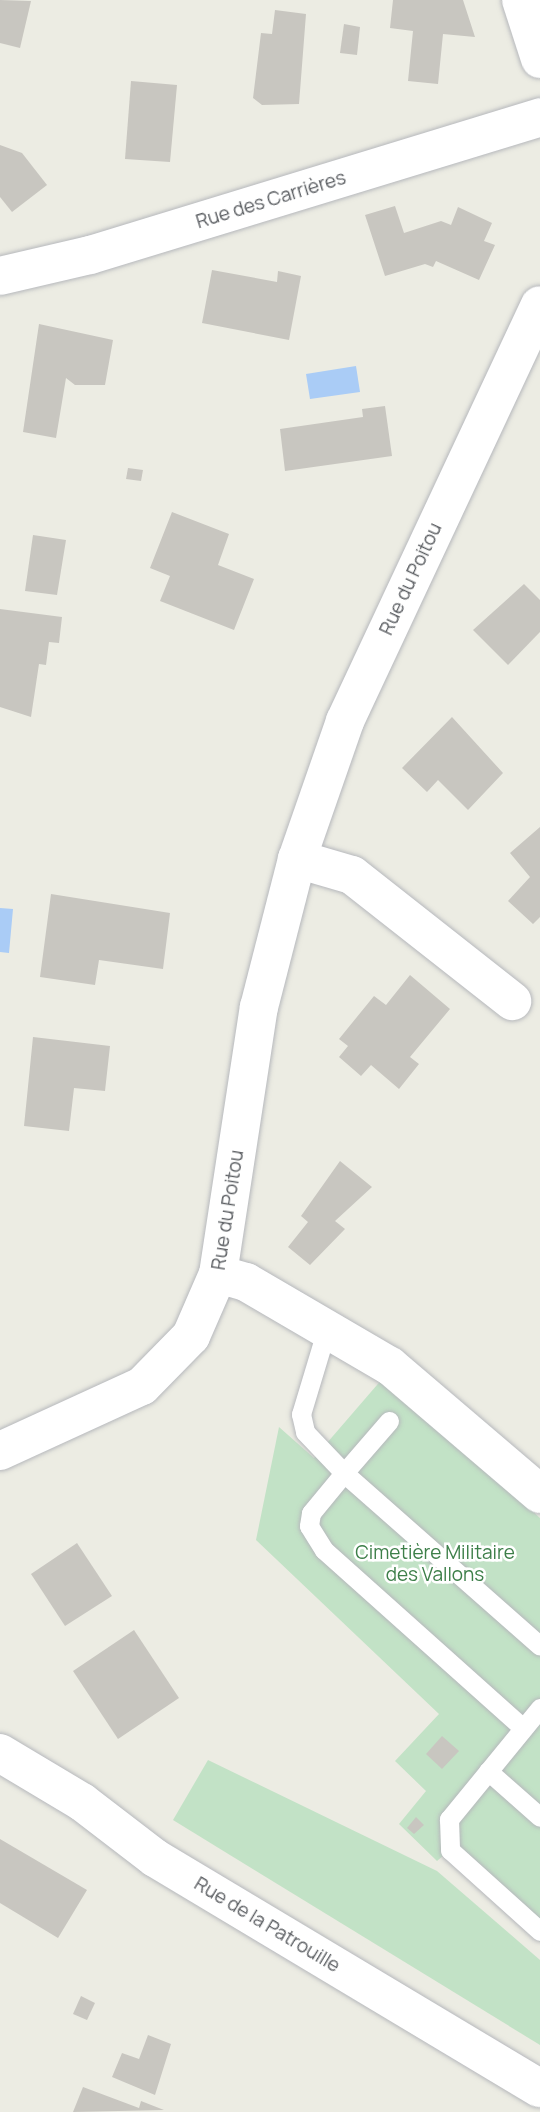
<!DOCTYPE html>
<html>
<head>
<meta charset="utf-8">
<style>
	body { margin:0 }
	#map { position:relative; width:540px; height:2112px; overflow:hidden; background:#ecece3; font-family:Manrope,sans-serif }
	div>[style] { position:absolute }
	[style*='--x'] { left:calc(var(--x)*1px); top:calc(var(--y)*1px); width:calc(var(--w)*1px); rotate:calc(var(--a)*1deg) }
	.green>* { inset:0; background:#c2e2c6 }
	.water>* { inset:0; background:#aaccf6 }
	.building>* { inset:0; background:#c8c6c0 }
	.roads { filter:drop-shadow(0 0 2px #b6b8bc) drop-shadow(0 0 2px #b6b8bc) }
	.lane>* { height:19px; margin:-9.5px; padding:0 9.5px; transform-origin:9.5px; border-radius:9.5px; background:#fff }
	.street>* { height:38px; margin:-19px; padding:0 19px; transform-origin:19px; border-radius:19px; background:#fff }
	.secondary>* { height:38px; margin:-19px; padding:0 19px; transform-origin:19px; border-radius:19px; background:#fff }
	span { translate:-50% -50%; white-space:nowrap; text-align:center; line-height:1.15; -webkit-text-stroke:5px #fff; paint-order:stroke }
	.street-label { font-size:19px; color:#5b5e62 }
	.park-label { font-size:19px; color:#3d7f49 }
</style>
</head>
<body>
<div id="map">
	<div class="green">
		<i style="clip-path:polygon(383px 1378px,540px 1518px,540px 1942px,444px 1855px,437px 1861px,399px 1824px,426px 1791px,395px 1761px,439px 1714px,256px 1540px,279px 1427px,314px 1458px)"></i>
		<i style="clip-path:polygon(208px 1760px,437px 1871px,540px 1960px,540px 2045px,173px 1820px)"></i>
	</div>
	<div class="water">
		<i style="clip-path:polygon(356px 366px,360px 392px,310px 399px,306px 374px)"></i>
		<i style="clip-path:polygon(0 908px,13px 909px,9px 953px,0 952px)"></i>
	</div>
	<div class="building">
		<i style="clip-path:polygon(0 0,31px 1px,20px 48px,0 43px)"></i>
		<i style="clip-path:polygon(393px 0,463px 0,475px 37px,443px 34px,438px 84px,408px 81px,413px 31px,390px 28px)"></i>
		<i style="clip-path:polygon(275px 10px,306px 14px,299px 104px,262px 105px,253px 98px,261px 33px,272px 34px)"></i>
		<i style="clip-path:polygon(344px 24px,360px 27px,357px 55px,340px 53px)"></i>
		<i style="clip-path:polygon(131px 81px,177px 85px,170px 162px,125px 159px)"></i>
		<i style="clip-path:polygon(0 145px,22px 153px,47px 185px,12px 212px,0 197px)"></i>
		<i style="clip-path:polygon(395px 206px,404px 233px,441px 221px,451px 225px,458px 207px,492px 223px,484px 241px,495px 245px,479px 280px,436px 261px,433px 267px,425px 264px,385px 276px,365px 215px)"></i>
		<i style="clip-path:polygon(212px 270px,277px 282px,278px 271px,301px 276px,289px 340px,202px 323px)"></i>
		<i style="clip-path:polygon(39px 324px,113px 340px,105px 385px,75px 385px,66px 378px,56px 438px,23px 432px)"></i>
		<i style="clip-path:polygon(385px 406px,392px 456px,285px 471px,280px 429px,363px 417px,362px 409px)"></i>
		<i style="clip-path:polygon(128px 468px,143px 470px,141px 481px,126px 479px)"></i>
		<i style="clip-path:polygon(172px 512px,229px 534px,218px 565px,254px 579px,234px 630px,160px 601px,170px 576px,150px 568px)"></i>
		<i style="clip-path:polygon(33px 535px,66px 540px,57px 595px,25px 591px)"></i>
		<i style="clip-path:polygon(524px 584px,540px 600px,540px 632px,508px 665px,473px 630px)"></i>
		<i style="clip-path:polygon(0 609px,62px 617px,59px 643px,49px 642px,46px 665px,39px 664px,31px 717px,0 707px)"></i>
		<i style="clip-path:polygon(452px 717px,503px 773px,468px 810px,438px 780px,427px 792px,402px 768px)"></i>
		<i style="clip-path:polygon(540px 827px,540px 917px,533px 924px,508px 901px,530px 877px,510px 853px)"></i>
		<i style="clip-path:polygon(51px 894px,170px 913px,163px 969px,99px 960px,95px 985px,40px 977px)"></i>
		<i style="clip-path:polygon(410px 975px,450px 1009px,410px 1057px,419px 1064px,399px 1089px,371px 1065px,361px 1076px,339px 1057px,348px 1046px,339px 1039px,374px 996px,386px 1005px)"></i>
		<i style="clip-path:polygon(33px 1037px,110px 1046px,105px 1091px,74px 1088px,69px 1131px,24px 1126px)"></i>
		<i style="clip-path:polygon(340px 1161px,372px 1187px,335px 1221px,345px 1229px,310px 1265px,288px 1247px,308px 1222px,301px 1216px)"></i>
		<i style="clip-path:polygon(77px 1543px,112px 1596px,65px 1626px,31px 1574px)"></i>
		<i style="clip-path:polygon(134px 1630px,179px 1698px,118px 1739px,73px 1671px)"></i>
		<i style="clip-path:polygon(442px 1736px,459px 1751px,442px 1769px,426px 1754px)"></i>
		<i style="clip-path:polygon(416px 1817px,424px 1825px,414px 1834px,407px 1828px)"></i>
		<i style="clip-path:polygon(0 1839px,87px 1890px,58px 1938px,0 1903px)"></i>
		<i style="clip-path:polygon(81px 1996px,95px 2003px,87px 2020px,73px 2014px)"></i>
		<i style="clip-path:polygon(148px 2035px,171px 2044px,155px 2095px,112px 2077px,122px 2053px,139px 2059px)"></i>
		<i style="clip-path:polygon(83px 2087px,139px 2108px,141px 2101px,164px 2110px,73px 2112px)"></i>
	</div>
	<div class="roads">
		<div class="lane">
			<i style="--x:327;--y:1328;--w:90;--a:106.8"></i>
			<i style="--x:301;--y:1414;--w:18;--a:77"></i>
			<i style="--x:305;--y:1432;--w:57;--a:46.4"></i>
			<i style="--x:344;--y:1473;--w:52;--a:129.5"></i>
			<i style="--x:311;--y:1513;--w:13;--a:99"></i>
			<i style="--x:309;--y:1526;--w:28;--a:58"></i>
			<i style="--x:324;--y:1550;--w:267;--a:41.8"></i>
			<i style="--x:389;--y:1421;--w:69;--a:130.9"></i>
			<i style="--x:344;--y:1473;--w:261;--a:41.4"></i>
			<i style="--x:540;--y:1708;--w:144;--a:129.3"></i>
			<i style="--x:449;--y:1819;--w:31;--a:88"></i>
			<i style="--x:450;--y:1850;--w:121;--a:42"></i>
			<i style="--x:488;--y:1771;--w:69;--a:41.5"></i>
		</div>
		<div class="street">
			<i style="--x:521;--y:0;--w:62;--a:72.1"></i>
			<i style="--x:0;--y:276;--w:92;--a:-13.1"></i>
			<i style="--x:90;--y:255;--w:471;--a:-17"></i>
			<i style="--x:297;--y:859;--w:57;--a:16.2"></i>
			<i style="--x:352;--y:875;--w:204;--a:38.2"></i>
			<i style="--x:218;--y:1274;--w:29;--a:16"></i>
			<i style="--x:246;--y:1282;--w:167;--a:30.3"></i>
			<i style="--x:390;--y:1366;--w:197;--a:40.5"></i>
			<i style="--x:0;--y:1451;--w:156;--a:-24.6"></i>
			<i style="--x:142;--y:1386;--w:70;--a:-45.6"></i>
			<i style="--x:191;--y:1336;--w:68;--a:-66.5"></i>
			<i style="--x:218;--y:1274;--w:270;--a:-81.3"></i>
			<i style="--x:259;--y:1007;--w:153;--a:-75.6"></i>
			<i style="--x:297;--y:859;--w:146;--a:-70.8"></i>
			<i style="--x:345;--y:721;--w:459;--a:-64.9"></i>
		</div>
		<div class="secondary">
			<i style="--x:0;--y:1753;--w:96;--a:30.9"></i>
			<i style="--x:82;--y:1802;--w:92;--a:37.5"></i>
			<i style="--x:155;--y:1858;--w:448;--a:30.9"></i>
		</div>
	</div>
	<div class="street-label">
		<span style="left:271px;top:200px;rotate:-17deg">Rue des Carrières</span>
		<span style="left:411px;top:579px;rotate:-65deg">Rue du Poitou</span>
		<span style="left:228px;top:1210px;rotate:-81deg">Rue du Poitou</span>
		<span style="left:267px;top:1925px;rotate:31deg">Rue de la Patrouille</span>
	</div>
	<div class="park-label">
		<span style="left:435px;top:1564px">Cimetière Militaire<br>des Vallons</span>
	</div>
</div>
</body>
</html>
